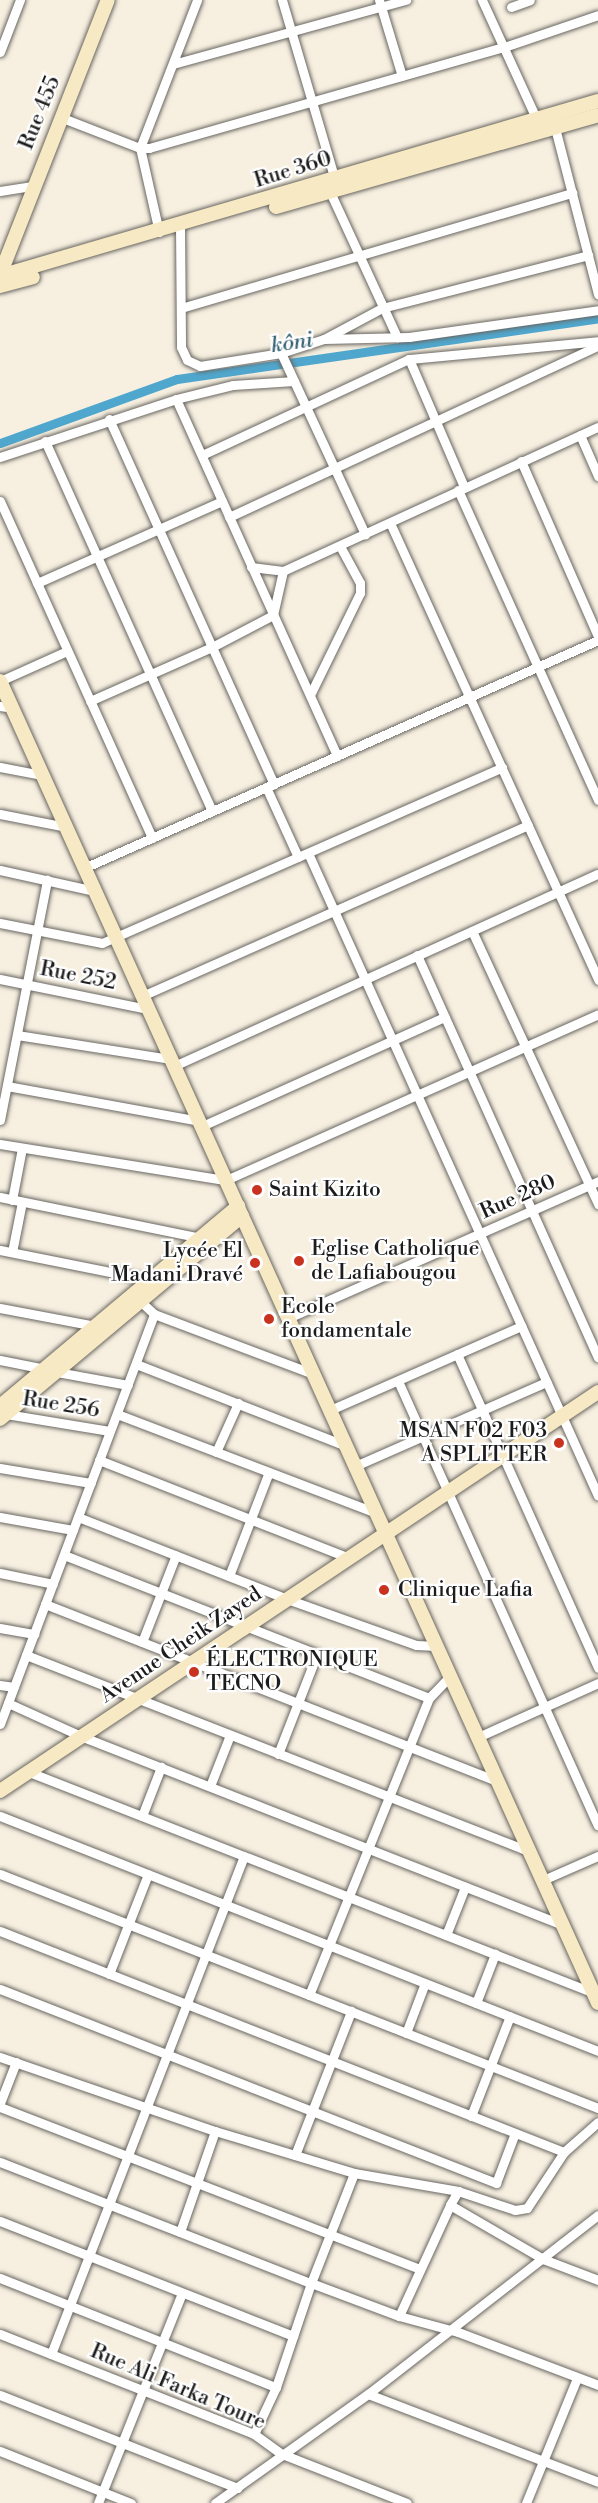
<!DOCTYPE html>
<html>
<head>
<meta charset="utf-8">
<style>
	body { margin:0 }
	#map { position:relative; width:598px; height:2503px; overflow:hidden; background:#f7f0e1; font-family:"Libre Bodoni",serif }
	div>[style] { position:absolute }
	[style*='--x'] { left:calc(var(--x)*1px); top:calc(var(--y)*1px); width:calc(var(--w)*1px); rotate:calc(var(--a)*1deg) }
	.canal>* { height:9px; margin:-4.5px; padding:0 4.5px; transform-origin:4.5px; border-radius:4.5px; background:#50a7cd }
	.roads { filter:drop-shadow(0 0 2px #696661) drop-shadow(0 0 2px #696661) }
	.street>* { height:9px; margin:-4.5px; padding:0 4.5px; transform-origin:4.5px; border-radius:4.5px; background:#fff }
	.secondary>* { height:14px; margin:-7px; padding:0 7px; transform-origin:7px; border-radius:7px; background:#f7e9c3 }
	.dots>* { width:16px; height:16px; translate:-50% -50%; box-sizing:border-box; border:3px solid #fff; border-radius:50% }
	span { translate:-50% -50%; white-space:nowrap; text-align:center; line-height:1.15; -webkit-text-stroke:4.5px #fff; paint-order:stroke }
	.street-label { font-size:21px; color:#1c1c1c }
	.poi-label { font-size:21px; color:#1c1c1c }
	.left { translate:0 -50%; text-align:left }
	.right { translate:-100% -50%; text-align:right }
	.water-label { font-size:22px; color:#366274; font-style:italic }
</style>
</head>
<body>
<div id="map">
	<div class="canal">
		<i style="--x:0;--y:443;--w:188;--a:-19.9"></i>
		<i style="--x:177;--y:379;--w:425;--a:-8.2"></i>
	</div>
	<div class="roads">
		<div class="street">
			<i style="--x:282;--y:0;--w:188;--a:73.6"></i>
			<i style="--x:379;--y:0;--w:79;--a:73.2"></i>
			<i style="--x:482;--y:0;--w:132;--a:65.4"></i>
			<i style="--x:511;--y:7;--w:20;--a:-20"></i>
			<i style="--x:0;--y:52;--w:56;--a:-69"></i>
			<i style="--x:173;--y:64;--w:242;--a:-15.4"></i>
			<i style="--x:60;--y:117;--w:86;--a:21.2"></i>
			<i style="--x:140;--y:148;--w:9;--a:0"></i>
			<i style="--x:149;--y:148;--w:369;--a:-15.9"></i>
			<i style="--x:504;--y:47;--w:99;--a:-18.8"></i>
			<i style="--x:554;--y:124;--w:176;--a:75.5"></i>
			<i style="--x:0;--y:191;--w:33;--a:-9"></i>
			<i style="--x:330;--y:192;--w:160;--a:65.2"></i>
			<i style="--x:180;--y:226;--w:121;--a:89.5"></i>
			<i style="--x:181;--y:347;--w:14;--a:65"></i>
			<i style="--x:187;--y:360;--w:14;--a:25"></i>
			<i style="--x:200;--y:366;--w:82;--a:-9.1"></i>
			<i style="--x:281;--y:353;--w:45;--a:-18"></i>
			<i style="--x:324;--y:339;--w:85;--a:-1.3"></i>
			<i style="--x:409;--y:337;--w:191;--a:-8.1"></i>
			<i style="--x:159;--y:232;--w:86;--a:-102.7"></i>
			<i style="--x:140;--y:148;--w:159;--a:-68.9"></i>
			<i style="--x:181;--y:308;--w:408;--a:-16.4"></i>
			<i style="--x:326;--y:338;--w:64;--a:-28.2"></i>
			<i style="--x:382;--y:308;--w:213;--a:-14.4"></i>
			<i style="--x:281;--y:353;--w:200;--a:65.1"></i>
			<i style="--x:409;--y:359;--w:139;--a:66.7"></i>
			<i style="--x:176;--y:399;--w:392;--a:65.7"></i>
			<i style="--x:109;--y:419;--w:401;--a:65.7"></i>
			<i style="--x:580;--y:435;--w:45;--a:66.3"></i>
			<i style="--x:45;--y:441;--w:406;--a:65.7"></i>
			<i style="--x:202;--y:455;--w:228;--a:-24.9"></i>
			<i style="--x:409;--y:359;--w:190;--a:-5.4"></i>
			<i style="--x:0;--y:457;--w:185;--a:-18.2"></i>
			<i style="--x:176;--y:399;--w:59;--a:-13.8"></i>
			<i style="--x:233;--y:385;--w:61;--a:-3.8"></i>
			<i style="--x:521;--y:461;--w:191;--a:66.3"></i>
			<i style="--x:458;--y:490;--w:340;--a:65.7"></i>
			<i style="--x:0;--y:501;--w:370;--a:65.7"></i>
			<i style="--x:229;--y:517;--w:407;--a:-24.9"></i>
			<i style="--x:391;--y:525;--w:500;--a:65.5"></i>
			<i style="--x:251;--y:567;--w:32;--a:7"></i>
			<i style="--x:283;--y:571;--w:346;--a:-24.6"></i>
			<i style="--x:37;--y:583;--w:202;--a:-23.9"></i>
			<i style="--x:0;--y:681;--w:73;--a:-24.1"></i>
			<i style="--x:310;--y:695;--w:114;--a:-63.9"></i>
			<i style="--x:360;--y:593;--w:10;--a:-90"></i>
			<i style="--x:360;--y:583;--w:42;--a:-118.4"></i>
			<i style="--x:90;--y:701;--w:133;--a:-23.9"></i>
			<i style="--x:212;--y:647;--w:69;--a:-27.7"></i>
			<i style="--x:273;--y:615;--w:45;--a:-77.2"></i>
			<i style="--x:0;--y:706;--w:12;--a:9"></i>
			<i style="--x:0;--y:767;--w:43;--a:10.8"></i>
			<i style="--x:266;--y:787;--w:77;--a:65.4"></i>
			<i style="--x:0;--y:814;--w:67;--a:11.1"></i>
			<i style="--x:308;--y:853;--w:705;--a:65.72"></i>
			<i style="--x:84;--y:868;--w:562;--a:-23.92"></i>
			<i style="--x:0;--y:870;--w:97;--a:12.5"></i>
			<i style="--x:0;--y:923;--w:104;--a:11.1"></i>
			<i style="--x:102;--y:943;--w:437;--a:-23.7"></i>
			<i style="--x:472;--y:931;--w:301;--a:65.2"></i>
			<i style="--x:417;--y:955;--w:441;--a:65.8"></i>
			<i style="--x:0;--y:979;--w:151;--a:11.5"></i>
			<i style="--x:142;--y:996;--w:422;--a:-23.9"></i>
			<i style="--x:17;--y:1035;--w:156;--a:8.9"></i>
			<i style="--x:174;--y:1066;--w:465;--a:-24.4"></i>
			<i style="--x:7;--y:1086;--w:195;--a:10.3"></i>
			<i style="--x:0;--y:1120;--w:245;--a:-78.9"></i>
			<i style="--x:202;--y:1126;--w:266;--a:-24.2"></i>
			<i style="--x:0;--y:1144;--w:229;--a:9.1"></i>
			<i style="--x:226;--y:1180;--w:407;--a:-24"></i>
			<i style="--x:0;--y:1197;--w:206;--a:11.5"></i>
			<i style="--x:12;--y:1200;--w:53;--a:-79.1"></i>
			<i style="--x:0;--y:1250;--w:153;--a:11.3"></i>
			<i style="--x:12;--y:1252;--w:51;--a:-78.7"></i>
			<i style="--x:138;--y:1299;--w:22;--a:43"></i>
			<i style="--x:154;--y:1314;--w:171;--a:20.6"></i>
			<i style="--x:0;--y:1308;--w:97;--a:10.7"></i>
			<i style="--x:288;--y:1318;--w:339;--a:-23.8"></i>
			<i style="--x:457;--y:1354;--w:344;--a:65.8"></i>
			<i style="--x:0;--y:1360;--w:46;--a:11.3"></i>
			<i style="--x:136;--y:1364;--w:225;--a:21.3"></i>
			<i style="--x:57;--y:1372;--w:72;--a:10.4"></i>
			<i style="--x:398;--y:1381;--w:487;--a:65.8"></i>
			<i style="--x:330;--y:1410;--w:209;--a:-23.7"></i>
			<i style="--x:6;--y:1414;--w:105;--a:9.3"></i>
			<i style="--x:117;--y:1414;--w:277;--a:20.9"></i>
			<i style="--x:216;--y:1452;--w:54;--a:-65.8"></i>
			<i style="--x:99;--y:1460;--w:266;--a:21.4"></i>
			<i style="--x:355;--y:1466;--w:209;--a:-23.7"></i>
			<i style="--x:0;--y:1468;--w:92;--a:9.4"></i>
			<i style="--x:0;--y:1517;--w:74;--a:10.1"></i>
			<i style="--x:78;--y:1517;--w:225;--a:21.4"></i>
			<i style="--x:287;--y:1599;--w:137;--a:19.6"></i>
			<i style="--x:416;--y:1645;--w:20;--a:3"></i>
			<i style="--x:64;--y:1555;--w:392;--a:21.4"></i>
			<i style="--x:0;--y:1573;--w:54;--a:11.7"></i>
			<i style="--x:229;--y:1576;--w:111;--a:-69"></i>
			<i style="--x:45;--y:1604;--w:488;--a:21.4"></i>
			<i style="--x:0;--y:1628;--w:35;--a:10"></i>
			<i style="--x:142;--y:1642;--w:93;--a:-68.7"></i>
			<i style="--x:26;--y:1655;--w:542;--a:21.31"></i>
			<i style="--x:0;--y:1685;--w:14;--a:8"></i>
			<i style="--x:8;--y:1703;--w:82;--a:24.4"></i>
			<i style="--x:83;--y:1737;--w:516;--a:21.39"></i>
			<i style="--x:0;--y:1724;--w:438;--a:-69.4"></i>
			<i style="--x:478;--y:1737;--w:132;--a:-24.2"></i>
			<i style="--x:278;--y:1754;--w:107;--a:-68.7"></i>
			<i style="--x:29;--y:1772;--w:607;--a:21.36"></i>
			<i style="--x:210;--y:1786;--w:55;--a:-68.6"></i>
			<i style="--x:0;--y:1816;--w:643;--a:21.45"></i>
			<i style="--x:142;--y:1816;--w:53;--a:-68.8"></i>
			<i style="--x:0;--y:1874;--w:642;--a:21.37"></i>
			<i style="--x:543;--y:1880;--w:60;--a:-23.6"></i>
			<i style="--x:0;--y:1931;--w:606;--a:21.4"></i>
			<i style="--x:446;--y:1935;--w:52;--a:-68.4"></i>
			<i style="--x:109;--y:1974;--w:107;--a:-68.7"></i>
			<i style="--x:0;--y:1989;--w:533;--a:21.36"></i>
			<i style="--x:496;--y:2183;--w:53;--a:-69.2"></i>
			<i style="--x:309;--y:1995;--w:320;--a:-68"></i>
			<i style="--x:429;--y:1698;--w:30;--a:-46"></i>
			<i style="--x:476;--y:2003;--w:53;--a:-68.8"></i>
			<i style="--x:406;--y:2033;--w:53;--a:-69.2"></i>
			<i style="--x:0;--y:2057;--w:227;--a:19"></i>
			<i style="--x:215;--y:2131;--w:145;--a:16.8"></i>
			<i style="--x:354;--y:2173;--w:106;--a:9.8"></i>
			<i style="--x:458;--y:2191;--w:60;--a:18.4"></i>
			<i style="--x:515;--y:2210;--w:12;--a:-9"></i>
			<i style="--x:527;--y:2208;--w:67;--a:-56.5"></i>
			<i style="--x:564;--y:2152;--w:45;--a:-41.4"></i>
			<i style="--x:0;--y:2103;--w:44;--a:-68.7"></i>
			<i style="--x:0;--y:2107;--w:449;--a:21.1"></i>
			<i style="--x:471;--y:2116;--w:107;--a:-68.7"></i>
			<i style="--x:295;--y:2155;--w:155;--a:-68.7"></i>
			<i style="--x:0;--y:2162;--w:334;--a:21.3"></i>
			<i style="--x:311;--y:2283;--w:94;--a:20.6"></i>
			<i style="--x:399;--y:2316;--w:61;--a:15.2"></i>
			<i style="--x:458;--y:2332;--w:150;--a:20.7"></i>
			<i style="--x:458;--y:2191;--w:16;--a:120"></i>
			<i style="--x:450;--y:2205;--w:108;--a:30.1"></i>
			<i style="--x:543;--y:2259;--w:59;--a:20.9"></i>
			<i style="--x:0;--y:2221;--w:315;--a:21.4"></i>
			<i style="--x:180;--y:2232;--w:107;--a:-70.9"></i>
			<i style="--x:0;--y:2278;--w:297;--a:21.6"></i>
			<i style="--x:399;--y:2316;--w:122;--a:-65.3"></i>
			<i style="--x:0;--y:2334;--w:273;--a:21.5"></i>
			<i style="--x:254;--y:2434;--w:34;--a:36"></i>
			<i style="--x:282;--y:2454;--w:134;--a:21.4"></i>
			<i style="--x:51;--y:2354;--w:534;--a:-68.82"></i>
			<i style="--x:368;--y:2394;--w:246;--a:20.9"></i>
			<i style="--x:0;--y:2395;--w:255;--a:21.4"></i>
			<i style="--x:254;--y:2434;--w:52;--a:-64.9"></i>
			<i style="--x:276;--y:2387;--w:110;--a:-71.4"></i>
			<i style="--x:311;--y:2283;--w:118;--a:-68.6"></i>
			<i style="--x:0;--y:2451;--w:141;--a:21.7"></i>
			<i style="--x:98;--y:2503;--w:226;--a:-68.2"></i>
			<i style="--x:215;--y:2503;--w:188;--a:-35.5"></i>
			<i style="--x:368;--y:2394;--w:291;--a:-37.9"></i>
			<i style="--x:526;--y:2503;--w:135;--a:-67.8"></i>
		</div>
		<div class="secondary">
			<i style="--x:276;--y:207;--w:335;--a:-15.9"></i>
			<i style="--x:0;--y:275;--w:295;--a:-68.6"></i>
			<i style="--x:0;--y:276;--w:623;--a:-16.31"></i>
			<i style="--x:0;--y:286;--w:34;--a:-15"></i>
			<i style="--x:0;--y:681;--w:1451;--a:65.66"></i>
			<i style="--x:0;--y:1406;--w:311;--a:-40"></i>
			<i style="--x:0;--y:1419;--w:316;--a:-40"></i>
			<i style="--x:0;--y:1791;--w:719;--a:-33.71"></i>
		</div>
	</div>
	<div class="dots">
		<i style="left:257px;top:1190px;background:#c8321e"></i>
		<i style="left:299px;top:1261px;background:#c8321e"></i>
		<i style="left:255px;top:1263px;background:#c8321e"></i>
		<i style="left:269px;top:1319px;background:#c8321e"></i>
		<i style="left:559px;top:1443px;background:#c8321e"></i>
		<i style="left:384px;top:1590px;background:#c8321e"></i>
		<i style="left:194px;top:1672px;background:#c8321e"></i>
	</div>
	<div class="street-label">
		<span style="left:40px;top:113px;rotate:-68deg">Rue 455</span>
		<span style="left:293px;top:170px;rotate:-17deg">Rue 360</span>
		<span style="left:78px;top:976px;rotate:11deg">Rue 252</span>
		<span style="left:518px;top:1197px;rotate:-24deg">Rue 280</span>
		<span style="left:61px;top:1405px;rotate:9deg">Rue 256</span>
		<span style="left:181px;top:1645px;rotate:-34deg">Avenue Cheik Zayed</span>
		<span style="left:178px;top:2387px;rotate:23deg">Rue Ali Farka Toure</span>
	</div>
	<div class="poi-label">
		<span class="left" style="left:269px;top:1190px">Saint Kizito</span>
		<span class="left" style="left:311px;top:1261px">Eglise Catholique<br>de Lafiabougou</span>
		<span class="right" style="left:243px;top:1263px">Lycée El<br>Madani Dravé</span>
		<span class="left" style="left:281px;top:1319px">Ecole<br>fondamentale</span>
		<span class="right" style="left:547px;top:1443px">MSAN F02 F03<br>A SPLITTER</span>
		<span class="left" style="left:398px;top:1590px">Clinique Lafia</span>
		<span class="left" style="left:206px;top:1672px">ÉLECTRONIQUE<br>TECNO</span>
	</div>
	<div class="water-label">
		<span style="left:292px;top:343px;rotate:-8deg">kôni</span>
	</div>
</div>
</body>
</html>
